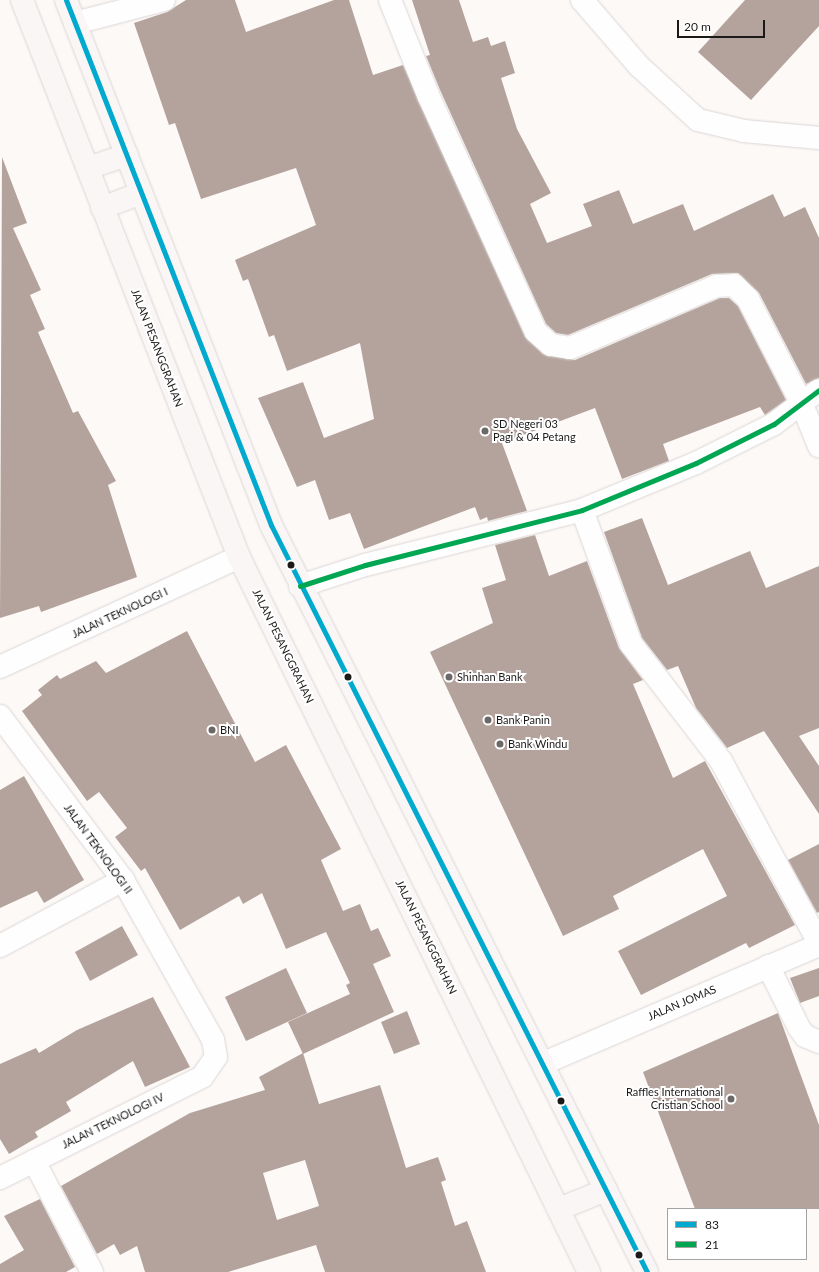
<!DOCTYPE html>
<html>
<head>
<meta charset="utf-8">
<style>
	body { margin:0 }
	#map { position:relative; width:819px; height:1272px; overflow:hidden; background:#fdf9f7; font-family:Lato,sans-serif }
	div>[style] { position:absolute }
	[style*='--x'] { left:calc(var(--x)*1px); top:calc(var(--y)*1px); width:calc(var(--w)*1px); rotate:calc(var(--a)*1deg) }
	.building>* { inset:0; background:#b4a39c }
	.roads { filter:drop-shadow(0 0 1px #dad7d6) drop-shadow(0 0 1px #dad7d6) }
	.minor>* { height:22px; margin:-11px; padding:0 11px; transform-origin:11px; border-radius:11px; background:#fffefe }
	.secondary>* { height:22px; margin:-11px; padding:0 11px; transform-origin:11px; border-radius:11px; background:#faf6f5 }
	.bus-1>* { height:5px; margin:-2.5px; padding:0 2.5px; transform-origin:2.5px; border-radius:2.5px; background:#00a9ce }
	.bus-2>* { height:5px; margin:-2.5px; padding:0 2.5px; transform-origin:2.5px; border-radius:2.5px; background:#00a651 }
	.dots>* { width:11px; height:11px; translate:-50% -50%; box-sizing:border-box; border:2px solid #fff; border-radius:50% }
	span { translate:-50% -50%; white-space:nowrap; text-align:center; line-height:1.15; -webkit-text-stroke:4px #fff; paint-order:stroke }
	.street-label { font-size:11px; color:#1c1a19 }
	.poi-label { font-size:11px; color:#1c1a19 }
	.left { translate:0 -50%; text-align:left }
	.right { translate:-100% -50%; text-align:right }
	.legend { position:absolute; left:667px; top:1208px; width:140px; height:52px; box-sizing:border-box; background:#fff; border:1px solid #a4a3a3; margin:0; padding:5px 7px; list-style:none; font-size:12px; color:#1c1a19 }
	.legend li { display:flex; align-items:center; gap:8px; height:20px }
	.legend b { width:20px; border:1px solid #a4a3a3 }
	.scale { position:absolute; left:677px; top:20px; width:88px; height:18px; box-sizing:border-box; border:2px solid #1c1a19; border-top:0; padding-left:5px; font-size:12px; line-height:14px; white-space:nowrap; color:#1c1a19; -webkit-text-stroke:3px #fff; paint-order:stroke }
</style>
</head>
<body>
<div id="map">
	<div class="building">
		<i style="clip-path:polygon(186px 0,235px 0,246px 32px,334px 0,349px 0,373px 75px,403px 65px,525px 337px,543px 354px,575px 360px,720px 298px,729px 298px,738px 306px,786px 400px,765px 415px,760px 407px,663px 444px,669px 461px,622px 479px,595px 408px,502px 443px,527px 511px,488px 521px,487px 517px,480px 520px,475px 507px,364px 549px,350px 513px,329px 520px,315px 480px,297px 487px,258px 398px,303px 382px,324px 438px,374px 419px,360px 343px,287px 371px,274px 335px,269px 337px,248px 279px,243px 281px,235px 260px,316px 225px,296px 168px,201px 199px,175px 123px,169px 125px,134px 23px,167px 12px)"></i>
		<i style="clip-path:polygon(412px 0,459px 0,473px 42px,488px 37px,491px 46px,505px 41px,515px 73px,501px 78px,517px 129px,551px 193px,530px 204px,547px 243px,592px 226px,583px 204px,619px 190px,633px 224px,683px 204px,694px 231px,773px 194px,784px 217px,805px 207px,819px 238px,819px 378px,806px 384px,759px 293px,738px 273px,712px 274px,568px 335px,556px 333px,546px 324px,440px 90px,426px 56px,430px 55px)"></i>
		<i style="clip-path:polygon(745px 0,819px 0,819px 26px,751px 100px,698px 52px)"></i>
		<i style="clip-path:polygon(2px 157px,27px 223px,13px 228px,41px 290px,30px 295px,45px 329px,38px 332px,73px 413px,78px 411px,116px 481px,108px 485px,137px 577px,41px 612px,39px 606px,0 618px)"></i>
		<i style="clip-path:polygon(642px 518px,668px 585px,750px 551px,766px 588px,819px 566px,819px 728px,799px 736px,819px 766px,819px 814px,764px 731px,727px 748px,696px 708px,678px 666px,667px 670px,642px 638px,604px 532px)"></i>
		<i style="clip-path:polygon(535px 535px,549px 576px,587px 561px,619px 648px,643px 680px,633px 684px,673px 778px,705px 761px,795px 925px,749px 948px,746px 943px,641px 995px,618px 951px,727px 896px,703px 849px,613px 896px,619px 909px,563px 936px,430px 652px,493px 623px,482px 588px,506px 580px,495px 545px)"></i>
		<i style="clip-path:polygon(187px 631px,255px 762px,286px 745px,341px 849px,321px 860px,343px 911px,360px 904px,371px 931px,378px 928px,391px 956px,373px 964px,394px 1012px,303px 1054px,288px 1022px,350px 994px,346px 985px,350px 983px,326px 932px,286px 949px,262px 893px,243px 904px,239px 896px,180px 930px,145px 868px,141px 871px,115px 837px,127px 828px,99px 792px,87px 801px,22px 711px,42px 695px,38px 690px,57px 675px,60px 679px,96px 661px,106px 673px)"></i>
		<i style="clip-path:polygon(24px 776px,84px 880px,44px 903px,37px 891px,0 908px,0 790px)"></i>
		<i style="clip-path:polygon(819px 844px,819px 912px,817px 913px,788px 860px)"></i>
		<i style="clip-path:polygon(122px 926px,138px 955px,90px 981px,75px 952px)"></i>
		<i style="clip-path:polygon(286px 968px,307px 1013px,246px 1041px,225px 997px)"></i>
		<i style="clip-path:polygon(819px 968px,819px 996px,800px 1003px,790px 978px)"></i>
		<i style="clip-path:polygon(153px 997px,190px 1067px,145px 1087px,133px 1061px,66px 1102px,71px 1111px,35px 1132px,38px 1137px,9px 1154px,0 1139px,0 1064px,36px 1048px,39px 1053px,77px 1030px)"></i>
		<i style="clip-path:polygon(407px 1011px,420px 1044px,394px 1054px,381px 1022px)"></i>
		<i style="clip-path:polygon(778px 1013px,819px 1125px,819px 1209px,695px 1209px,643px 1072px)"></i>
		<i style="clip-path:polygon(evenodd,303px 1053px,319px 1104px,380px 1085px,406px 1168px,438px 1157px,446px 1180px,441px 1182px,455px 1226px,467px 1221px,486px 1272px,325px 1272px,316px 1245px,228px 1272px,145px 1272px,137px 1246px,120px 1255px,114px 1244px,97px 1254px,61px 1186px,190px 1113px,265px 1090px,259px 1077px,303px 1053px,305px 1160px,319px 1206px,277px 1220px,263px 1173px,305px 1160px)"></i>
		<i style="clip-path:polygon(40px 1199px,75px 1267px,66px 1272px,0 1272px,0 1264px,24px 1250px,4px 1216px)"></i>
	</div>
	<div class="roads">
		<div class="minor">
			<i style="--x:390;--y:0;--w:102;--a:68.2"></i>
			<i style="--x:428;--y:95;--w:260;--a:65.5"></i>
			<i style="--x:536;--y:332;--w:20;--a:41"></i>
			<i style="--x:551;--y:345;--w:19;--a:9"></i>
			<i style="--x:570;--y:348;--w:160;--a:-22.9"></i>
			<i style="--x:717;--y:286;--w:17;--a:-3"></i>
			<i style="--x:734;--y:285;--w:20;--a:45"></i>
			<i style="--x:748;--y:299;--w:116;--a:62.8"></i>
			<i style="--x:801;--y:402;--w:48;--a:67.8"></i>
			<i style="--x:582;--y:0;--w:87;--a:49.2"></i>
			<i style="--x:639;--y:66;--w:80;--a:42.5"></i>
			<i style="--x:698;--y:120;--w:47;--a:13.4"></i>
			<i style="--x:744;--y:131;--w:75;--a:5.3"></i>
			<i style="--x:75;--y:23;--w:92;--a:-14.5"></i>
			<i style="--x:582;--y:510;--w:143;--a:69.9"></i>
			<i style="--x:631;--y:644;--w:148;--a:52.4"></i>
			<i style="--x:721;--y:761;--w:207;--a:61.7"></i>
			<i style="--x:300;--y:586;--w:68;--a:-17.9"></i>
			<i style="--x:365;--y:565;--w:224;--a:-14.2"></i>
			<i style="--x:582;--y:510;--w:123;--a:-22.4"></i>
			<i style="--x:696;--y:463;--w:87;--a:-26.6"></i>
			<i style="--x:774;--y:424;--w:56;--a:-37.1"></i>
			<i style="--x:0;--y:667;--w:263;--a:-24.7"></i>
			<i style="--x:0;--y:716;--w:205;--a:53.1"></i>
			<i style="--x:123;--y:880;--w:184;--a:60.6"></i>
			<i style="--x:213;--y:1040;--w:17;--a:80"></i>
			<i style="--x:216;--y:1057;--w:24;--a:125"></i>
			<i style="--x:202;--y:1077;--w:226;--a:153.4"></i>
			<i style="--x:0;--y:946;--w:140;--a:-28.2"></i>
			<i style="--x:768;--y:966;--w:69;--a:63.4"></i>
			<i style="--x:799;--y:1028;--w:10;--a:53"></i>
			<i style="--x:805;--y:1036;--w:15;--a:23"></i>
			<i style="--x:544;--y:1063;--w:299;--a:-23.2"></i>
			<i style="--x:34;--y:1161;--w:125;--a:62.4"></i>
		</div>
		<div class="secondary">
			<i style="--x:22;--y:0;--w:598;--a:68.71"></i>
			<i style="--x:239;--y:557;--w:796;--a:63.92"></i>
			<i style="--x:66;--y:0;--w:564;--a:68.67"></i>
			<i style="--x:271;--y:525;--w:836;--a:63.28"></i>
			<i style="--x:88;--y:168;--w:41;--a:-18.4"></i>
			<i style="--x:102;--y:208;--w:42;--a:-21"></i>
			<i style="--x:559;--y:1209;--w:51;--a:-22"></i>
		</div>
	</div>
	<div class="bus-1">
		<i style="--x:66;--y:0;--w:564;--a:68.67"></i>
		<i style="--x:271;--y:525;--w:836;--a:63.28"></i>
	</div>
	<div class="bus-2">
		<i style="--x:300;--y:586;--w:68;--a:-17.9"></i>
		<i style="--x:365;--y:565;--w:224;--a:-14.2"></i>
		<i style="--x:582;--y:510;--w:123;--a:-22.4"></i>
		<i style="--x:696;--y:463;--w:87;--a:-26.6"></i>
		<i style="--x:774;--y:424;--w:56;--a:-37.1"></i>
	</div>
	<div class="dots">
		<i style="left:485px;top:431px;background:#6b6867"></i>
		<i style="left:291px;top:565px;background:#1c1a19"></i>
		<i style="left:348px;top:677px;background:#1c1a19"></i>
		<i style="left:449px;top:677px;background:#6b6867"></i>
		<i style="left:488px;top:720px;background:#6b6867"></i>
		<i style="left:212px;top:730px;background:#6b6867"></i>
		<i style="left:500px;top:744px;background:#6b6867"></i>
		<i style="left:731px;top:1099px;background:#6b6867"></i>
		<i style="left:561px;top:1101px;background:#1c1a19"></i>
		<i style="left:639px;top:1255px;background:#1c1a19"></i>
	</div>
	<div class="street-label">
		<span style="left:157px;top:348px;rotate:69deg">JALAN PESANGGRAHAN</span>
		<span style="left:120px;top:613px;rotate:-25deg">JALAN TEKNOLOGI I</span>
		<span style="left:283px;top:646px;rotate:64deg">JALAN PESANGGRAHAN</span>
		<span style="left:98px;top:849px;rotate:54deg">JALAN TEKNOLOGI II</span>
		<span style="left:426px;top:937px;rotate:64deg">JALAN PESANGGRAHAN</span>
		<span style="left:682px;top:1003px;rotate:-23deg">JALAN JOMAS</span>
		<span style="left:113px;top:1121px;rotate:-26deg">JALAN TEKNOLOGI IV</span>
	</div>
	<div class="poi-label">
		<span class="left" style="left:493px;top:431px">SD Negeri 03<br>Pagi &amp; 04 Petang</span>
		<span class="left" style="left:457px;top:677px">Shinhan Bank</span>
		<span class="left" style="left:496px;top:720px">Bank Panin</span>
		<span class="left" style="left:220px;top:730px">BNI</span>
		<span class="left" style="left:508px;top:744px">Bank Windu</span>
		<span class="right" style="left:723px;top:1099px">Raffles International<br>Cristian School</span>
	</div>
	<ul class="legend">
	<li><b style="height:5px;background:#00a9ce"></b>83</li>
	<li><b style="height:5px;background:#00a651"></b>21</li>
	</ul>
	<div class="scale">20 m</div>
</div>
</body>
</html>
